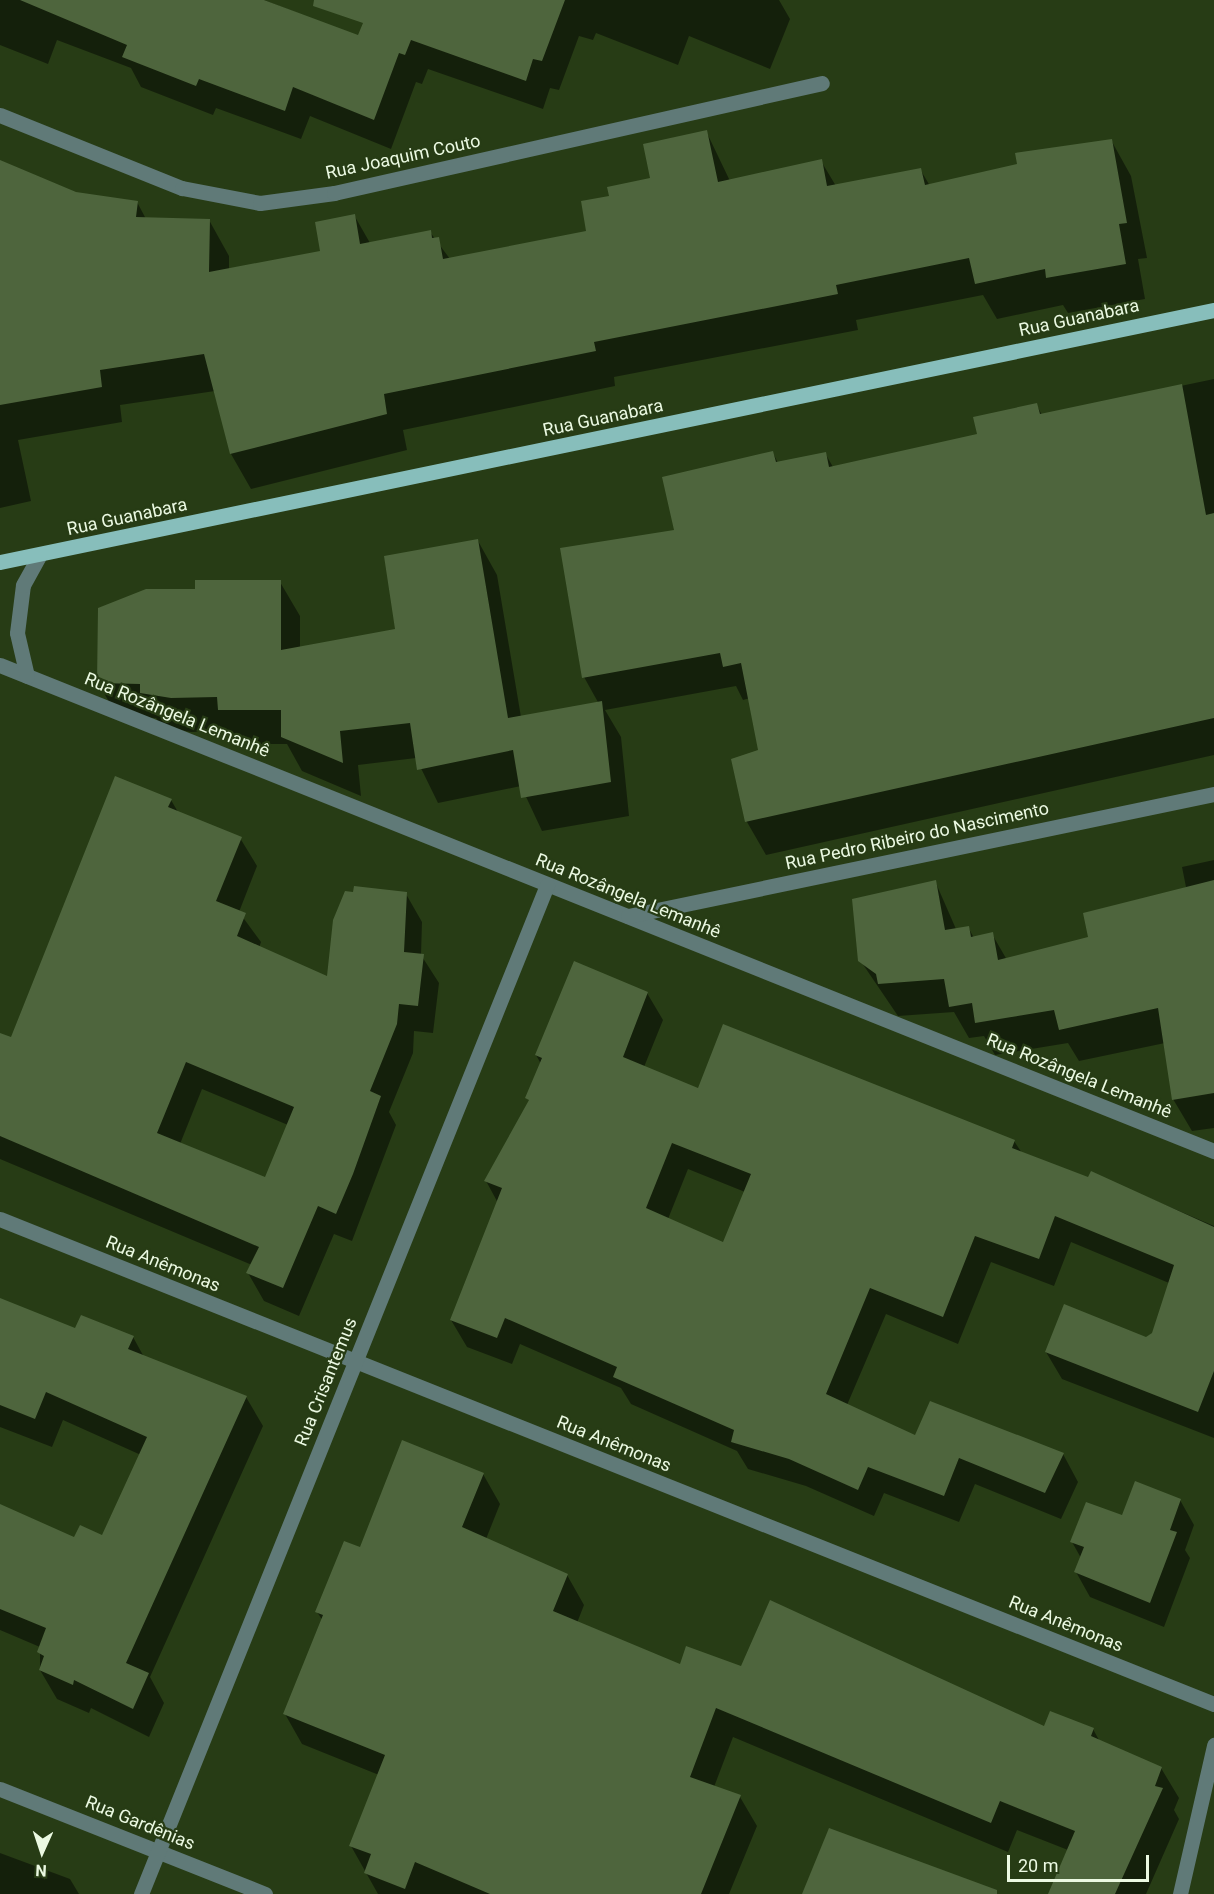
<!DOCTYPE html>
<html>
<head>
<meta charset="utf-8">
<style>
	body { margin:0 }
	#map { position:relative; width:1214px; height:1894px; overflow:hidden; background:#273c15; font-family:Roboto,sans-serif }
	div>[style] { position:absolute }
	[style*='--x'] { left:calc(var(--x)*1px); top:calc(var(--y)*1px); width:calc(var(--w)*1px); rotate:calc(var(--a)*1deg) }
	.shadow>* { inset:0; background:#0007 }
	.building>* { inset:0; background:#4e653d }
	.minor>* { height:15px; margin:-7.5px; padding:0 7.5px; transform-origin:7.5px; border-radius:7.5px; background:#607a78 }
	.major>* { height:15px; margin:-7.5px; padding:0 7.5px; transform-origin:7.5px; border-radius:7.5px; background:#87bebb }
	span { translate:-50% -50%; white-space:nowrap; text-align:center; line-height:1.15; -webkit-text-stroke:4.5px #273c15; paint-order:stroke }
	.street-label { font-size:18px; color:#ebf9e2 }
	.north { position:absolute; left:12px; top:1822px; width:60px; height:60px; -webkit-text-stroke:4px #273c15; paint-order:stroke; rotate:183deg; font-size:16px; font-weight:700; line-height:24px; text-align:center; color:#ebf9e2 }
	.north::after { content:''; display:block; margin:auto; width:21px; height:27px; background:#ebf9e2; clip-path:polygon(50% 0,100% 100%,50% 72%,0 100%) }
	.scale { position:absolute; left:1007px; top:1855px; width:142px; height:27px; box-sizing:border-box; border:3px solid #ebf9e2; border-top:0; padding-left:8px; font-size:18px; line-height:21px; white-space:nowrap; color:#ebf9e2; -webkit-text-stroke:4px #273c15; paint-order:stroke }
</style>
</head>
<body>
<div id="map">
	<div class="shadow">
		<i style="clip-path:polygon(0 0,264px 0,359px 37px,373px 0,779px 0,790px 19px,770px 69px,689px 36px,678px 65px,596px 33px,593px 40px,579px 36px,559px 90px,550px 88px,543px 109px,428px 69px,422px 84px,416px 82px,391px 149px,310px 116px,301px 139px,216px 108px,213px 115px,141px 87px,131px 68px,57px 40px,48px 64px,0 45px)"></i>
		<i style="clip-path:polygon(706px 131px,730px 181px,821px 161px,836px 186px,920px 169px,930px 186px,1019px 165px,1017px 154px,1111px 140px,1131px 176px,1147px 258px,1138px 259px,1145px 299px,1068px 313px,1063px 305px,997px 319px,983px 295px,856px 320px,858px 330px,614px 377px,615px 386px,403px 430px,407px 450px,251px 489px,231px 454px,215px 391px,120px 405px,122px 422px,18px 440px,31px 501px,0 508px,0 162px,75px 194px,137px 202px,146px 219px,209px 220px,229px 256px,229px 270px,322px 252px,354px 215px,370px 243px,430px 232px,450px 259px,588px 232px,611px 197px,652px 179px)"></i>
		<i style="clip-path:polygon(1214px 379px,1214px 755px,766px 855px,747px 822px,733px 760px,760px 751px,750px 698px,743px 700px,736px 686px,605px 710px,621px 737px,629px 816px,542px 831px,521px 786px,438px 803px,416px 758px,358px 765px,361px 796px,302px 771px,287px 744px,239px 744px,232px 731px,191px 732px,162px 727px,156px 718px,118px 717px,98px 683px,196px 591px,280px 582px,300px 616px,300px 648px,397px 630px,478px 541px,497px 575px,521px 717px,599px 704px,584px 677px,676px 531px,773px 453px,778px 463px,825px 453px,833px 467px,979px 435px,1036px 404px,1042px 415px)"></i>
		<i style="clip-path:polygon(evenodd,171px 800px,178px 812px,240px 838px,257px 866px,239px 912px,261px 942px,259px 948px,328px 978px,406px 894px,422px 922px,421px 955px,439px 983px,433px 1033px,414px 1031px,413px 1053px,389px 1112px,396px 1125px,352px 1241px,334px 1234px,299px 1316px,264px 1301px,248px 1273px,252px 1265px,0 1159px,0 1034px,12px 1039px,171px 800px,202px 1089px,288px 1125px,266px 1179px,180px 1144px,202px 1089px)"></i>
		<i style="clip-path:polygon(1214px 860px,1214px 1128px,1192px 1131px,1173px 1099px,1165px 1043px,1079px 1061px,1068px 1043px,995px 1055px,984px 1036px,969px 1038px,954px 1012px,898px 1016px,860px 960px,935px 881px,956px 929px,968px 927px,974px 938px,992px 934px,1007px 960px,1090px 939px,1186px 887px,1182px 867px)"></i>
		<i style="clip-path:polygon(evenodd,647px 993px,663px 1020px,644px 1067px,699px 1090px,1014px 1141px,1022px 1153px,1089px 1179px,1091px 1173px,1214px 1226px,1214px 1438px,1062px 1379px,1046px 1352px,1146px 1338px,1154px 1334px,1169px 1283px,1071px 1242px,1054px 1286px,991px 1262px,958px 1344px,886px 1314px,847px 1405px,916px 1437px,1063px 1454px,1078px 1482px,1061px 1519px,975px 1484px,959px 1522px,884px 1493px,874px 1516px,806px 1486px,748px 1469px,737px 1451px,631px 1404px,621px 1388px,520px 1344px,512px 1364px,467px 1347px,451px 1320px,498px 1203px,486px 1181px,529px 1103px,541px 1064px,536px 1055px,647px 993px,688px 1169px,745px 1192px,724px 1244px,668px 1219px,688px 1169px)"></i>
		<i style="clip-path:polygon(0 1304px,76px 1330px,133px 1337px,144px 1357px,246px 1397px,263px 1426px,150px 1677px,164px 1703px,149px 1737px,91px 1708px,89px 1713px,57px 1699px,40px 1670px,40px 1647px,0 1630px,0 1524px,75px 1539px,103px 1537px,141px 1455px,63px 1420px,52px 1447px,0 1427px)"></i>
		<i style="clip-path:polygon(483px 1474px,500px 1504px,486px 1539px,567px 1575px,584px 1605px,577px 1623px,680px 1666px,742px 1668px,1045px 1728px,1093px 1729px,1100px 1742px,1161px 1768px,1179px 1798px,1174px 1810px,1179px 1819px,1146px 1894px,1050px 1894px,1068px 1850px,1017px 1830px,1008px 1852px,733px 1737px,714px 1787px,740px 1797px,757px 1826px,729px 1894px,378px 1894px,351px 1846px,379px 1775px,302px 1744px,285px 1714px,323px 1621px,317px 1612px,361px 1549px)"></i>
		<i style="clip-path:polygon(1180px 1500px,1194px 1525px,1185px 1550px,1190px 1558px,1164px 1627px,1090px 1597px,1076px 1572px,1081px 1558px,1072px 1542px,1123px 1517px)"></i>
		<i style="clip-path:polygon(0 1853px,70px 1879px,79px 1894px,0 1894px)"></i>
	</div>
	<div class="building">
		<i style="clip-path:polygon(20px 0,264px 0,358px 35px,363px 23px,313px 6px,314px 0,565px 0,542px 61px,533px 59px,526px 81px,411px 40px,405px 55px,399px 53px,374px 120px,293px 87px,285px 111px,199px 79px,196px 86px,122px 57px,127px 45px)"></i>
		<i style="clip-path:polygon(707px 130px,718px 182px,822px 159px,827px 186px,921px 168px,925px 185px,1017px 164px,1015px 153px,1112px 139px,1127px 223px,1119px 224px,1126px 264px,1046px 278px,1045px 269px,975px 284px,969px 258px,836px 285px,838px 294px,594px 342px,596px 351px,384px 394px,387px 414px,230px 454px,204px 354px,100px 370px,102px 387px,0 405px,0 160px,76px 192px,138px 201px,136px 217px,210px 219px,209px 272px,320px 251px,315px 222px,355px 214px,360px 244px,431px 230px,432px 238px,439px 237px,443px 259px,586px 231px,581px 201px,609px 196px,607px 187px,650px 178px,643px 144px)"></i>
		<i style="clip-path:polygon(1182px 384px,1206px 515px,1214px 513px,1214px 718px,745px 822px,731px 759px,758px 750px,741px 663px,723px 667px,720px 653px,582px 678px,560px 548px,674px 530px,662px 477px,773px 451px,776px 462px,826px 452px,829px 467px,977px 434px,973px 417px,1037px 403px,1040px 414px)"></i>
		<i style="clip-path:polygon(478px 539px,508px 718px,602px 701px,611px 782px,521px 798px,513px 750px,417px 770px,410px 723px,340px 731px,343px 763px,281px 737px,281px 710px,218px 710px,217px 697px,171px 698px,140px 693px,140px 684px,97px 683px,98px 608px,146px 589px,195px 589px,195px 580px,281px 580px,281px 650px,395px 629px,384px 556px)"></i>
		<i style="clip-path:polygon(evenodd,115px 776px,172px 799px,168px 807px,242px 837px,216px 901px,246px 913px,237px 936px,327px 976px,333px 920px,345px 891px,353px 892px,354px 886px,407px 892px,404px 952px,424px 954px,418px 1006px,399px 1004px,397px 1024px,370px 1091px,381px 1096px,353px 1174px,336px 1214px,318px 1206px,283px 1288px,246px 1273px,259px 1247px,0 1136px,0 1033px,11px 1037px,115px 776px,186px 1062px,294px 1107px,265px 1177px,157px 1133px,186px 1062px)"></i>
		<i style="clip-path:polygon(936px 880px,945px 930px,969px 926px,971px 937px,993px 932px,998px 960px,1088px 937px,1083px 913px,1214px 880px,1214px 1093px,1172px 1100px,1158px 1008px,1059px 1030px,1054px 1010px,975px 1023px,972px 1003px,949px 1007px,944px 979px,878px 984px,876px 974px,858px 961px,852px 899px)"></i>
		<i style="clip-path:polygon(evenodd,574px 961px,648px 992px,623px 1057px,698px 1088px,723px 1024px,1015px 1140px,1012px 1148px,1088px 1177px,1091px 1171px,1214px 1227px,1214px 1371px,1198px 1412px,1045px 1352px,1064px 1304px,1146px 1337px,1152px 1333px,1174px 1265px,1055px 1216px,1039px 1259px,975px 1236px,943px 1317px,870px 1288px,826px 1394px,915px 1435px,930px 1401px,1064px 1453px,1045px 1493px,959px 1458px,944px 1496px,868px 1467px,858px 1490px,789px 1459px,731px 1442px,734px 1430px,613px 1377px,617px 1367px,505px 1318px,497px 1338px,450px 1320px,502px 1188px,484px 1181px,529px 1100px,525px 1098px,542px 1058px,535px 1055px,574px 961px,672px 1143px,751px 1174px,723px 1242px,646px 1208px,672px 1143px)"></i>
		<i style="clip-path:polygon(0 1298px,75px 1328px,81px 1315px,134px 1336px,128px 1349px,247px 1396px,126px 1663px,149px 1673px,133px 1709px,74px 1680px,73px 1685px,39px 1670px,44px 1656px,37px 1652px,46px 1628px,0 1609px,0 1504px,74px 1537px,80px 1525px,102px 1535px,147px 1437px,46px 1392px,35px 1419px,0 1405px)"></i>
		<i style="clip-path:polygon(402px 1440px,484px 1473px,462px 1527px,568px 1574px,553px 1611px,680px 1664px,686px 1646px,741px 1666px,770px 1600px,1044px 1726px,1050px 1711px,1094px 1728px,1091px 1736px,1162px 1767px,1155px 1786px,1163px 1788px,1115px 1894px,1048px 1894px,1075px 1831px,1000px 1801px,991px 1823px,716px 1708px,690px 1777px,741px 1795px,701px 1894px,490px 1894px,415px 1862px,405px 1889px,364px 1873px,371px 1854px,349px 1846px,385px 1755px,283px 1714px,323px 1615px,315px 1612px,344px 1541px,360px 1547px)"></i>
		<i style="clip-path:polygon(1135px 1481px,1181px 1499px,1170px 1530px,1177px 1532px,1150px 1603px,1074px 1572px,1084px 1547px,1070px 1542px,1086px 1502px,1122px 1515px)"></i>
		<i style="clip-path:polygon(829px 1828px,997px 1890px,997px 1894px,802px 1894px)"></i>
	</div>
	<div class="minor">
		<i style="--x:0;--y:115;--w:196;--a:21.9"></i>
		<i style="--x:182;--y:188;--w:79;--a:10.9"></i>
		<i style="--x:260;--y:203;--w:75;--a:-7.7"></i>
		<i style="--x:334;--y:193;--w:500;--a:-12.7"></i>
		<i style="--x:0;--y:665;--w:1308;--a:21.82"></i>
		<i style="--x:27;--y:676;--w:44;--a:-103.1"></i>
		<i style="--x:17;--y:633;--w:48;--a:-82.9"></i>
		<i style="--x:23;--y:585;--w:33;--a:-61"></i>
		<i style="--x:628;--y:916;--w:599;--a:-11.76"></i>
		<i style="--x:0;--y:1219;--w:1307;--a:21.78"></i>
		<i style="--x:0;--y:1789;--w:285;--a:21.6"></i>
		<i style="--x:141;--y:1894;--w:1088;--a:-68.08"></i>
		<i style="--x:1180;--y:1894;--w:153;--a:-77.1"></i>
	</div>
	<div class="major">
		<i style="--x:0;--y:562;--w:1240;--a:-11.73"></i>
	</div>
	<div class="street-label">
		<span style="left:403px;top:157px;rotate:-12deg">Rua Joaquim Couto</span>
		<span style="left:1079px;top:318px;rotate:-12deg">Rua Guanabara</span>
		<span style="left:603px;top:418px;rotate:-12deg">Rua Guanabara</span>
		<span style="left:127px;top:517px;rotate:-12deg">Rua Guanabara</span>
		<span style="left:177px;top:715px;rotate:22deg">Rua Rozângela Lemanhê</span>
		<span style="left:917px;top:836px;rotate:-12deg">Rua Pedro Ribeiro do Nascimento</span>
		<span style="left:628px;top:896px;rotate:22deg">Rua Rozângela Lemanhê</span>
		<span style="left:1079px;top:1076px;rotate:22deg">Rua Rozângela Lemanhê</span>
		<span style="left:163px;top:1264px;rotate:22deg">Rua Anêmonas</span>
		<span style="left:326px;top:1382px;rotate:-68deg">Rua Crisantemus</span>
		<span style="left:614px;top:1444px;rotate:22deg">Rua Anêmonas</span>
		<span style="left:1066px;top:1624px;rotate:22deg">Rua Anêmonas</span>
		<span style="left:140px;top:1823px;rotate:22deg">Rua Gardênias</span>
	</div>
	<div class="north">N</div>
	<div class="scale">20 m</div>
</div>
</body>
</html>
